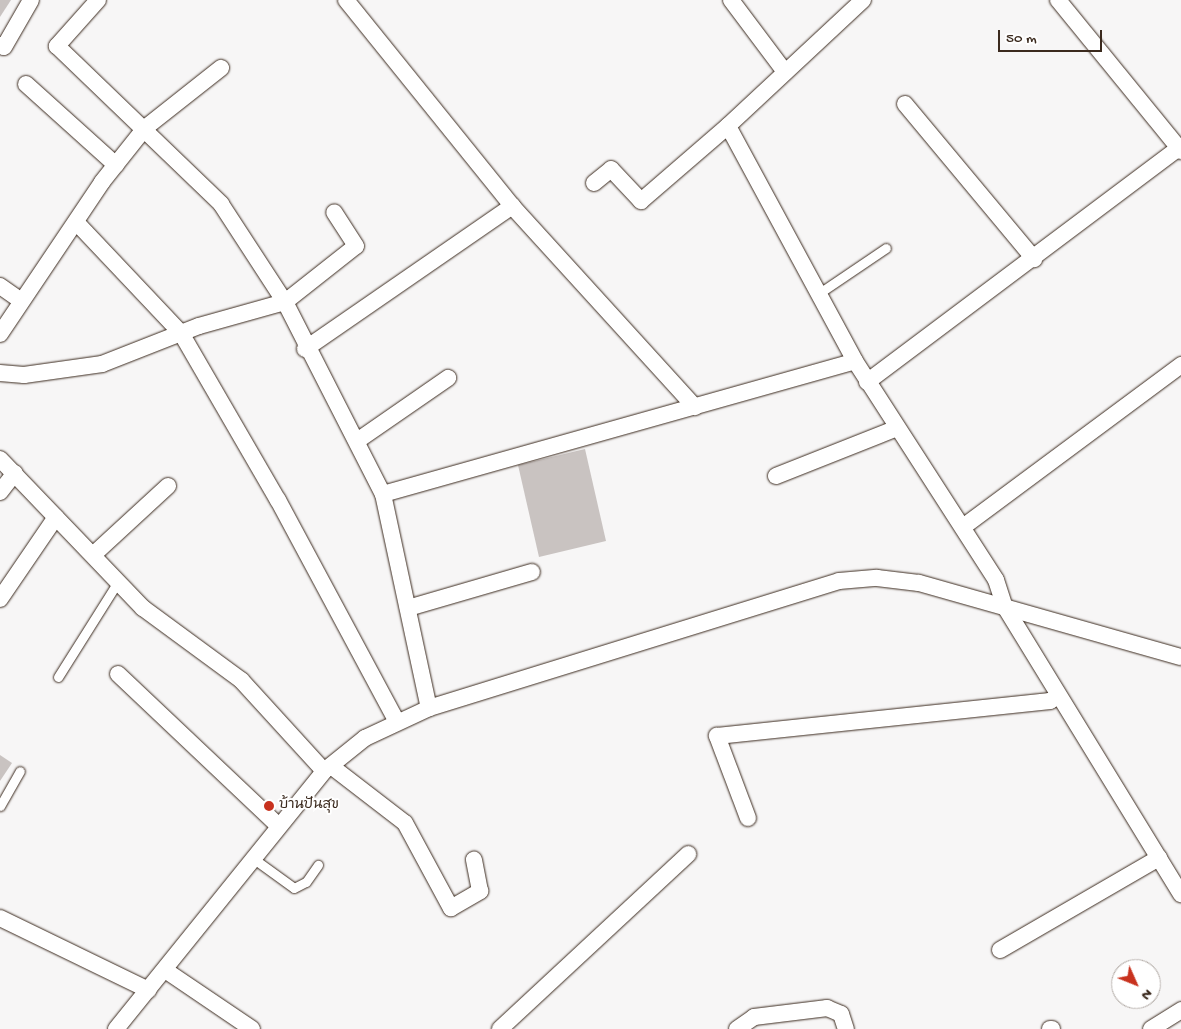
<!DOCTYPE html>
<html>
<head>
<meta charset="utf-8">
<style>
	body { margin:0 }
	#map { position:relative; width:1181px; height:1029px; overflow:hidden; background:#f7f6f6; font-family:"Gochi Hand","Playpen Sans Thai",sans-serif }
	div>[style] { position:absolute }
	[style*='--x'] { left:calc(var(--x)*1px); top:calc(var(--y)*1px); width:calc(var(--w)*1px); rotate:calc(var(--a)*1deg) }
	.building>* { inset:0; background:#c9c3c1 }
	.roads { filter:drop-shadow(0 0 1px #3b2a1e) drop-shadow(0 0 1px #3b2a1e) }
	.service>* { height:9px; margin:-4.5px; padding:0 4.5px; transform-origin:4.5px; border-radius:4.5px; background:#fff }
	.minor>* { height:16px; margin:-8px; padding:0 8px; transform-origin:8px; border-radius:8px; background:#fff }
	.dots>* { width:14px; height:14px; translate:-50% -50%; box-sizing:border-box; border:2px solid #fff; border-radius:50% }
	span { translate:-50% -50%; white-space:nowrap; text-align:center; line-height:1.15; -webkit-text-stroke:4px #fff; paint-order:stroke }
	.poi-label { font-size:14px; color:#3b2a1e }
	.left { translate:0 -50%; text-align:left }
	.north { position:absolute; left:1111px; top:959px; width:50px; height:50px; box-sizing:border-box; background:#fff; border:1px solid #b1aaa5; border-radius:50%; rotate:134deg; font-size:14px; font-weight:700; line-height:20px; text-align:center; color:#3b2a1e }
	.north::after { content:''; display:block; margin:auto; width:18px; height:22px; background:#c8321e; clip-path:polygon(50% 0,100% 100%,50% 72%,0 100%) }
	.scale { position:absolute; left:998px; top:30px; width:104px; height:22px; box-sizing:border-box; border:2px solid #3b2a1e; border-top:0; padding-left:6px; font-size:15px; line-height:18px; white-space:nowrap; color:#3b2a1e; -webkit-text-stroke:4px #fff; paint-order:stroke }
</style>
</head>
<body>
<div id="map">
	<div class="building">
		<i style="clip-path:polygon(0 0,11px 0,0 17px)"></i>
		<i style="clip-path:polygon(585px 449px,606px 541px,539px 557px,518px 465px)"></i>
		<i style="clip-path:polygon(0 755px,12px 763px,0 781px)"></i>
	</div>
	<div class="roads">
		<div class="service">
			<i style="--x:818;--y:294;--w:82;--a:-34.1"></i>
			<i style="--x:58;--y:677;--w:115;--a:-57.8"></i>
			<i style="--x:0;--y:806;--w:40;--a:-60.3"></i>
			<i style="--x:254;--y:859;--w:49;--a:35.9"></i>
			<i style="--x:294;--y:888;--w:13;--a:-27"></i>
			<i style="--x:306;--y:882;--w:21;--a:-55"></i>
		</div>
		<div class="minor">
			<i style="--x:98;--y:0;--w:62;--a:131.7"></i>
			<i style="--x:57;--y:46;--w:228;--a:43.9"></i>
			<i style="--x:221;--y:204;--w:117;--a:56.9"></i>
			<i style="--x:285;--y:302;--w:90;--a:-38.3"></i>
			<i style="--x:356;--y:246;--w:40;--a:-122.9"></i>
			<i style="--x:346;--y:0;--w:265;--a:51.1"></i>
			<i style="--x:512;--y:206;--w:272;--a:47.7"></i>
			<i style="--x:731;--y:0;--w:90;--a:53.1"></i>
			<i style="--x:863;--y:0;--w:185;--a:137"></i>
			<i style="--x:728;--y:126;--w:267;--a:61.6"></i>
			<i style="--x:855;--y:361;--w:260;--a:57.2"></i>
			<i style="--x:996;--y:580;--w:28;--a:72"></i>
			<i style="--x:1005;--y:607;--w:337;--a:58.5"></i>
			<i style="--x:1058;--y:0;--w:195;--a:50.8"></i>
			<i style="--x:0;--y:45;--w:4;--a:27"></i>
			<i style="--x:4;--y:47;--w:54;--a:-60.1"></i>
			<i style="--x:26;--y:84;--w:121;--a:42"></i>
			<i style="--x:905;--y:104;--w:202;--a:50.2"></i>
			<i style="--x:594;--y:183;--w:22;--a:-39"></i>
			<i style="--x:611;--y:169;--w:44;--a:46.8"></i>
			<i style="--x:641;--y:201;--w:115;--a:-40.8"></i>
			<i style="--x:76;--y:222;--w:153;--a:46.6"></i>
			<i style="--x:181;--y:333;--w:193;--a:59.9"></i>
			<i style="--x:278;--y:500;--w:252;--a:61.8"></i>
			<i style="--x:0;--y:286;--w:24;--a:35"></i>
			<i style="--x:0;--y:334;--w:183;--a:-56.1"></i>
			<i style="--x:102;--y:182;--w:69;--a:-51.5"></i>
			<i style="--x:145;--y:128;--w:97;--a:-38.3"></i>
			<i style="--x:305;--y:349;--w:252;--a:-34.6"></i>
			<i style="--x:0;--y:373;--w:24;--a:5"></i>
			<i style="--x:24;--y:375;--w:79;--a:-8"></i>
			<i style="--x:102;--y:364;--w:104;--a:-21.4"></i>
			<i style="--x:199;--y:326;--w:89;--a:-15.6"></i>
			<i style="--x:285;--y:302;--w:216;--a:63"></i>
			<i style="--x:383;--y:494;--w:219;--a:77.9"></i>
			<i style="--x:867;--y:382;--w:393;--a:-36.9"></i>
			<i style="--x:357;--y:441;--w:111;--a:-34.7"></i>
			<i style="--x:0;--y:459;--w:207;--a:46.2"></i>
			<i style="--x:143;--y:608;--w:122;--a:36.3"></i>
			<i style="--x:241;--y:680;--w:123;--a:47.6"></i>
			<i style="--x:776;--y:476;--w:128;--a:-21.6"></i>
			<i style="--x:0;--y:492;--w:24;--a:-52"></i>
			<i style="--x:383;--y:494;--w:490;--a:-15.7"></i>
			<i style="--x:963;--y:527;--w:272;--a:-36.6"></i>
			<i style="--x:93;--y:555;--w:102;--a:-42.6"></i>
			<i style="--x:0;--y:599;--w:99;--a:-55.7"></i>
			<i style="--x:408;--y:608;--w:129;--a:-16.2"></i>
			<i style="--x:118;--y:674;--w:221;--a:43.4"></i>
			<i style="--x:331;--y:766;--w:93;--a:37.6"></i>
			<i style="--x:405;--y:823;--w:97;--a:61.6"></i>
			<i style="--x:451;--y:908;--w:34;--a:-30"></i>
			<i style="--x:480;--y:891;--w:32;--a:-101"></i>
			<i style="--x:748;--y:818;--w:88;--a:-110.7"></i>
			<i style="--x:717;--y:736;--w:335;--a:-6"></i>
			<i style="--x:1050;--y:701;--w:9;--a:-32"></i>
			<i style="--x:0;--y:918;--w:165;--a:25.9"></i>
			<i style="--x:1000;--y:950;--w:184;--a:-30.1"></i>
			<i style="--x:165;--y:970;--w:105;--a:34.1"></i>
			<i style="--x:116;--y:1029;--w:331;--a:-51.1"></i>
			<i style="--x:324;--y:771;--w:53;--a:-38.8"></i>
			<i style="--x:365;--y:738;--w:71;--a:-25.1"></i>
			<i style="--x:429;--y:708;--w:429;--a:-17.2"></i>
			<i style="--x:839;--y:581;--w:38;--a:-5"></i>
			<i style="--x:877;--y:578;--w:42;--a:6.8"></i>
			<i style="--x:919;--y:583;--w:272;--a:15.8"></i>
			<i style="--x:500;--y:1029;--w:257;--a:-42.9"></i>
			<i style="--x:737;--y:1029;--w:21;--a:-35"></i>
			<i style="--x:754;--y:1017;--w:74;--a:-7"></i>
			<i style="--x:827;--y:1008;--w:15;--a:23"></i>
			<i style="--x:841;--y:1014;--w:16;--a:72"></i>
			<i style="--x:1050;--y:1029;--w:2;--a:0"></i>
			<i style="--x:1151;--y:1029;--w:36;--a:-32"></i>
		</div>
	</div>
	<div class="dots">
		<i style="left:269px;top:806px;background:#c8321e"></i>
	</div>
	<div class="poi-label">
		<span class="left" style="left:279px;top:806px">บ้านปันสุข</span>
	</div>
	<div class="north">N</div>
	<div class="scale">50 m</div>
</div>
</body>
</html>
